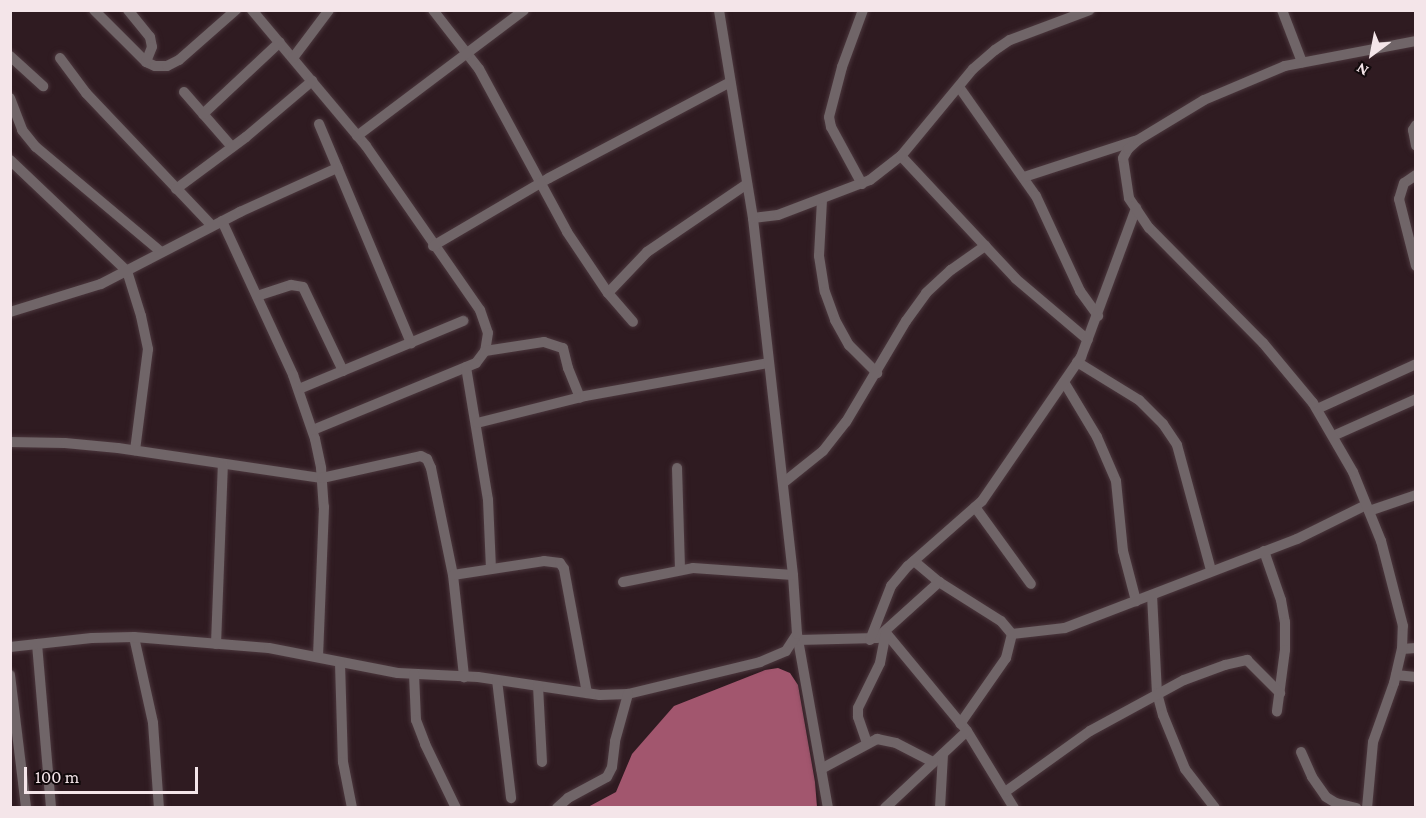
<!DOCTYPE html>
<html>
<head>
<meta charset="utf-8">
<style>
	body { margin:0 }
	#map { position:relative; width:1426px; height:818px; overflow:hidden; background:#2f1b21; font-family:"Crimson Pro",serif }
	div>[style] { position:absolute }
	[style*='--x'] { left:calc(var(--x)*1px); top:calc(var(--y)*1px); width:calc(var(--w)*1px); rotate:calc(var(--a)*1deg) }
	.water>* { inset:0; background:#a2566e }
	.roads { filter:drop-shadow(0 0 2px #4b373d) drop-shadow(0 0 2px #4b373d) }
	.minor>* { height:10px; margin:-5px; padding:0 5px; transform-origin:5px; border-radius:5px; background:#706568 }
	span { translate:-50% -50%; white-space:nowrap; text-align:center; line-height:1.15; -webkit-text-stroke:4.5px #11090b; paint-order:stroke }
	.frame { position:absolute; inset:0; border:12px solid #f4e5e9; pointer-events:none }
	.north { position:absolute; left:1342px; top:24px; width:60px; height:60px; -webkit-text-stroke:4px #11090b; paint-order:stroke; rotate:212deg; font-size:16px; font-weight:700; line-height:24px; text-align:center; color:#f4e5e9 }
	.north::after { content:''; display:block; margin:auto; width:21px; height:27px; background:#f4e5e9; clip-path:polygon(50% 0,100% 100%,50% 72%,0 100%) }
	.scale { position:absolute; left:24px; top:767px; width:174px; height:27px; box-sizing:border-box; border:3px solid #f4e5e9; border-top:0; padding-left:8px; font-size:18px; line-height:21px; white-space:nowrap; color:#f4e5e9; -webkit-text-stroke:4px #11090b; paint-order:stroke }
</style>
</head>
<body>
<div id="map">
	<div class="water">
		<i style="clip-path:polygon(778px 668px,790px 673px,798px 685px,815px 782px,817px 807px,588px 807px,616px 792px,632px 754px,674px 706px,765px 670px)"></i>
	</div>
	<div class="roads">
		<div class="minor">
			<i style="--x:94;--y:10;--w:74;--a:45"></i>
			<i style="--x:146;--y:62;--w:10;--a:24"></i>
			<i style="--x:155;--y:66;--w:12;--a:0"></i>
			<i style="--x:167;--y:66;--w:13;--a:-27"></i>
			<i style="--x:179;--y:60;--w:76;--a:-41.3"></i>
			<i style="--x:128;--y:10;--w:35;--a:51"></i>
			<i style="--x:150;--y:37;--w:10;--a:79"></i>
			<i style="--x:152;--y:47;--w:16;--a:112"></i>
			<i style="--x:252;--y:10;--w:177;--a:50"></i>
			<i style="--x:366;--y:146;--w:200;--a:55.2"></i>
			<i style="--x:480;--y:310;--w:24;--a:71"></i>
			<i style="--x:488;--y:333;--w:18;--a:99"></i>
			<i style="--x:485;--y:351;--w:15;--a:127"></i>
			<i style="--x:476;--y:363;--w:176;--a:157.7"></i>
			<i style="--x:433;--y:10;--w:75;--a:52.1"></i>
			<i style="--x:479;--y:69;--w:185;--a:61.6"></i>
			<i style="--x:567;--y:232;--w:73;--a:56.1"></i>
			<i style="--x:608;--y:293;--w:38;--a:49"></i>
			<i style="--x:1282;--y:10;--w:56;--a:69"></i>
			<i style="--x:10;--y:56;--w:45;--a:42.3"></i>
			<i style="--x:60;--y:58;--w:44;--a:53.4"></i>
			<i style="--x:86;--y:93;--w:183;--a:46.5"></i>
			<i style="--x:293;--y:58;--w:60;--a:-53.1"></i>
			<i style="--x:959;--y:87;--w:133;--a:54.8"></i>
			<i style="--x:1036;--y:196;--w:105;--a:65.1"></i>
			<i style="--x:1080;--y:291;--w:31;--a:54"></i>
			<i style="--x:184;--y:92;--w:73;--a:48.9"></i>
			<i style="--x:10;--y:98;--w:34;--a:69"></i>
			<i style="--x:22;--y:130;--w:22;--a:51"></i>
			<i style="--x:36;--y:147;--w:163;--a:40"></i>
			<i style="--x:203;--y:114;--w:105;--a:-43.1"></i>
			<i style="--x:319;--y:124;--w:238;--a:67.2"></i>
			<i style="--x:1416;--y:125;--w:6;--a:121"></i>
			<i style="--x:1413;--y:130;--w:16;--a:79"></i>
			<i style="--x:357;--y:136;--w:209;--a:-37"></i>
			<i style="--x:901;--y:156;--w:168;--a:46.9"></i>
			<i style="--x:1016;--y:279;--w:94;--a:40.3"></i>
			<i style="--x:10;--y:160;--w:161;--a:43.5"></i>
			<i style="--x:127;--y:271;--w:47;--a:72.7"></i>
			<i style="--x:141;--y:316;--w:34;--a:78"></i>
			<i style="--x:148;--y:349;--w:102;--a:97.3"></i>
			<i style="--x:1416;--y:175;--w:14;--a:146"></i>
			<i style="--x:1404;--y:183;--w:17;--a:107"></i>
			<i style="--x:1399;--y:199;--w:69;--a:75.8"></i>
			<i style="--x:1024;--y:177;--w:117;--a:-18"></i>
			<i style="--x:862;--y:184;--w:65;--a:-118.5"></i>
			<i style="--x:831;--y:127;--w:10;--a:-101"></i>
			<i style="--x:829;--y:117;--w:52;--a:-75.4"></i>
			<i style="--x:842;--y:67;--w:61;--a:-69.8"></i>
			<i style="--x:176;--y:189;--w:87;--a:-36.6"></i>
			<i style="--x:246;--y:137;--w:87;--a:-40.3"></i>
			<i style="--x:822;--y:200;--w:56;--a:93.1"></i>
			<i style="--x:819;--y:256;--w:36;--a:81"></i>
			<i style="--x:825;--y:292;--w:30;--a:70"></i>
			<i style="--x:835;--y:320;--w:29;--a:61"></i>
			<i style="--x:849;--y:345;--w:40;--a:45"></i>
			<i style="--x:753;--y:218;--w:25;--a:-7"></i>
			<i style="--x:778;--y:215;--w:98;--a:-20.8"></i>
			<i style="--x:870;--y:180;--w:39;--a:-38"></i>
			<i style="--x:901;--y:156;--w:113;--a:-50.4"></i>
			<i style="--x:973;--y:69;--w:29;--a:-41"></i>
			<i style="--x:995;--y:50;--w:18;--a:-34"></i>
			<i style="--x:1010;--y:40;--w:85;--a:-20.6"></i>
			<i style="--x:222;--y:221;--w:170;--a:65.2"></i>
			<i style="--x:293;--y:375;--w:68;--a:71"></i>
			<i style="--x:315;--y:439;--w:30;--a:78"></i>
			<i style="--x:321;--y:468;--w:39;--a:86"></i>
			<i style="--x:324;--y:507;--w:150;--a:92.3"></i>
			<i style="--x:433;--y:246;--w:134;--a:-30.4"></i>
			<i style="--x:549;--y:178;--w:205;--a:-27.9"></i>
			<i style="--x:608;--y:293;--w:57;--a:-46.4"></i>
			<i style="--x:647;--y:252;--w:121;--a:-34.2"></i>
			<i style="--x:257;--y:296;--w:36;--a:-18"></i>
			<i style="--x:291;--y:285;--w:12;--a:9"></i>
			<i style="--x:303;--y:287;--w:93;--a:64.5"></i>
			<i style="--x:10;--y:312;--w:95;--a:-17.1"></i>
			<i style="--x:101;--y:284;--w:157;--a:-27.4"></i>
			<i style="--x:240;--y:212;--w:107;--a:-24.4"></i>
			<i style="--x:485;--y:351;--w:60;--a:-8.7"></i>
			<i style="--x:544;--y:342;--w:20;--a:18"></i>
			<i style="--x:563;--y:348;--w:21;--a:76"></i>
			<i style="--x:568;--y:368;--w:32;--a:68"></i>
			<i style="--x:1077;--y:362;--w:73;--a:31.5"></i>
			<i style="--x:1139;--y:400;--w:34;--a:45"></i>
			<i style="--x:1163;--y:424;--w:25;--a:56"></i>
			<i style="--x:1177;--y:445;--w:130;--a:74.8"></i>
			<i style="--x:466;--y:367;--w:135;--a:80.6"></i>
			<i style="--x:488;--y:500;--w:69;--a:87.5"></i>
			<i style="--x:1064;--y:382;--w:64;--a:59"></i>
			<i style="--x:1097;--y:437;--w:48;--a:66.6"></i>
			<i style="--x:1116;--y:481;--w:70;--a:84.3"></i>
			<i style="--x:1123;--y:551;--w:52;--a:75.4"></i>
			<i style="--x:299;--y:389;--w:178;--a:-22.5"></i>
			<i style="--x:1317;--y:409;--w:109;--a:-24.4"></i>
			<i style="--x:477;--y:423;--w:111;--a:-14"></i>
			<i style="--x:585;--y:396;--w:187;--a:-10.2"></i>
			<i style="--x:1333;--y:436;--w:91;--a:-24"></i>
			<i style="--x:10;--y:442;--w:55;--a:1"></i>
			<i style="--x:65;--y:443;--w:53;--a:5.4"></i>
			<i style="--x:118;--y:448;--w:206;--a:8.4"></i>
			<i style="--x:322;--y:478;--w:101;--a:-12.5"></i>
			<i style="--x:421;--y:456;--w:7;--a:27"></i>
			<i style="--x:427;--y:459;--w:10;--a:66"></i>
			<i style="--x:431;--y:468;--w:109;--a:78.4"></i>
			<i style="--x:453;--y:575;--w:103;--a:83.8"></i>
			<i style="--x:677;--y:468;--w:102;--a:88.3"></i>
			<i style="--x:783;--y:483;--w:51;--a:-38.7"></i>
			<i style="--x:823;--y:451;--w:37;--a:-52"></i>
			<i style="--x:846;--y:422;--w:117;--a:-59.3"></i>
			<i style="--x:906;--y:321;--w:34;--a:-54"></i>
			<i style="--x:926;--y:293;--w:34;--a:-43"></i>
			<i style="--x:951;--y:270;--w:42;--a:-35.2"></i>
			<i style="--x:975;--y:507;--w:95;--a:54"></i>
			<i style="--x:1369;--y:511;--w:50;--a:-18.8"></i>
			<i style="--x:1264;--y:551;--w:52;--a:70.9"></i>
			<i style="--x:1281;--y:600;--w:22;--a:80"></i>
			<i style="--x:1285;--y:622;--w:28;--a:90"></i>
			<i style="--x:1285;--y:650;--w:62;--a:97.5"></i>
			<i style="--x:914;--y:561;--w:33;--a:40"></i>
			<i style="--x:939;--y:582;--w:73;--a:32.2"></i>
			<i style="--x:1001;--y:621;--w:17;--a:50"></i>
			<i style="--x:1012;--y:634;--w:25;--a:104"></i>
			<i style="--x:1006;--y:658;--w:80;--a:124.9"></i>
			<i style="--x:453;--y:575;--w:92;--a:-8.7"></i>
			<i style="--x:544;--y:561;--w:16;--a:7"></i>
			<i style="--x:560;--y:563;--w:7;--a:56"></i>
			<i style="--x:564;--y:569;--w:126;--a:79.5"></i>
			<i style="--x:623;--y:582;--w:71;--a:-11.3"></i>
			<i style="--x:693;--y:568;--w:100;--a:4"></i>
			<i style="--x:1152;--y:595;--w:98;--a:87.1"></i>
			<i style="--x:1157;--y:693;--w:23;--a:75"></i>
			<i style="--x:1163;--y:715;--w:58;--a:67.8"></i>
			<i style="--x:1185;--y:769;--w:49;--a:52.4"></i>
			<i style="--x:886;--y:633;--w:127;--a:50.4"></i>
			<i style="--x:967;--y:731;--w:90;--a:58.6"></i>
			<i style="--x:797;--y:634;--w:177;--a:79.9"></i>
			<i style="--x:1012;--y:634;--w:53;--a:-6.5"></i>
			<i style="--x:1065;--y:628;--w:248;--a:-21"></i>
			<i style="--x:1297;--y:539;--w:77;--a:-26.2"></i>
			<i style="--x:134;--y:637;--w:88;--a:77.5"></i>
			<i style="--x:153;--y:723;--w:85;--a:86"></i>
			<i style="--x:798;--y:640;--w:79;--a:-1.5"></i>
			<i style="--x:877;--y:638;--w:84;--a:-42.1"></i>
			<i style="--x:870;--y:640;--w:58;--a:-68.7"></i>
			<i style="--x:891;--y:586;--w:26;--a:-50"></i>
			<i style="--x:908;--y:566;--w:98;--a:-41.3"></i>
			<i style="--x:982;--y:501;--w:175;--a:-55.5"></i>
			<i style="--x:1081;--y:357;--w:159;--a:-69.7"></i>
			<i style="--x:37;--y:644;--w:165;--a:85.1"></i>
			<i style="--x:216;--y:644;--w:180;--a:-87.8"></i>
			<i style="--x:10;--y:647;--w:82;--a:-6.3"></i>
			<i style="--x:92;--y:638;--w:42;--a:-1.4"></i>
			<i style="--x:134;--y:637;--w:135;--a:4.7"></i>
			<i style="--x:269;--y:648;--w:131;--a:11"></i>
			<i style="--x:398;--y:673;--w:80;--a:2.9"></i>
			<i style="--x:478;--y:677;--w:123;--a:8.4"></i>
			<i style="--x:600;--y:695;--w:28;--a:-2"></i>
			<i style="--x:628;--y:694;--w:136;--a:-13.6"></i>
			<i style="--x:760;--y:662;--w:28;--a:-23"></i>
			<i style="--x:786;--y:651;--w:20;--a:-57"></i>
			<i style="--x:797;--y:634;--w:59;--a:-93.9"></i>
			<i style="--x:793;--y:575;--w:359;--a:-96.4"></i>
			<i style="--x:753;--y:218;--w:211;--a:-99.3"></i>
			<i style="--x:1402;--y:649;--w:14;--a:-4"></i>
			<i style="--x:340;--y:663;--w:99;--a:88.3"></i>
			<i style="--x:343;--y:762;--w:47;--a:78.9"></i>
			<i style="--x:414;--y:674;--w:46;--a:87.5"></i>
			<i style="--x:416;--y:720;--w:26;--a:69"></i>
			<i style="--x:425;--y:744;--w:71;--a:64.2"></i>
			<i style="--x:10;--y:675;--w:134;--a:83.1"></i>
			<i style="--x:1396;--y:675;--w:20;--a:6"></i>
			<i style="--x:497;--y:680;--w:119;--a:83.2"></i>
			<i style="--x:538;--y:686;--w:76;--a:87"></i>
			<i style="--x:867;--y:743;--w:28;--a:-109"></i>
			<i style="--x:858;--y:717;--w:9;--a:-90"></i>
			<i style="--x:858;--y:708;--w:50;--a:-63.9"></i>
			<i style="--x:880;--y:663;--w:31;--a:-79"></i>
			<i style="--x:1301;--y:752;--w:27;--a:66"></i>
			<i style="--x:1312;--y:777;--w:24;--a:55"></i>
			<i style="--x:1326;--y:797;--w:12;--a:31"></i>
			<i style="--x:1336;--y:803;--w:21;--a:14"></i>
			<i style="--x:821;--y:769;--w:64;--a:-28.2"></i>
			<i style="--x:877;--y:739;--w:19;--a:12"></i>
			<i style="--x:896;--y:743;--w:42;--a:27.2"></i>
			<i style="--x:1005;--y:792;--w:105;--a:-35.7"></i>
			<i style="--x:1090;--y:731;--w:107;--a:-28.5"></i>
			<i style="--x:1184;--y:680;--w:44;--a:-20.1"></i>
			<i style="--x:1225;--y:665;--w:23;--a:-13"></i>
			<i style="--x:1247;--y:660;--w:47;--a:45"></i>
			<i style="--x:557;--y:808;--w:15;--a:-42"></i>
			<i style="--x:568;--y:798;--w:44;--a:-28.3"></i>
			<i style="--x:607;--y:777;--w:11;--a:-63"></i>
			<i style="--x:612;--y:767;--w:26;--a:-83"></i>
			<i style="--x:615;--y:741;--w:49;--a:-74.5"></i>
			<i style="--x:885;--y:808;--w:112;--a:-43.2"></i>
			<i style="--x:940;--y:808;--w:54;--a:-86.8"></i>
			<i style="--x:1367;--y:808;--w:66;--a:-84.8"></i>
			<i style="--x:1373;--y:742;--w:63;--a:-70.4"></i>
			<i style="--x:1394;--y:683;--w:35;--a:-77"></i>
			<i style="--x:1402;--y:649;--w:23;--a:-88"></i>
			<i style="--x:1403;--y:626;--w:88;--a:-104.5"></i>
			<i style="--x:1381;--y:541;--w:74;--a:-112.1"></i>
			<i style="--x:1353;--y:472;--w:80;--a:-120.1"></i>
			<i style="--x:1313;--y:403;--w:78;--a:-129.8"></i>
			<i style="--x:1263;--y:343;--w:162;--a:-134.7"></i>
			<i style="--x:1149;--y:228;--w:36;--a:-124"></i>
			<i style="--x:1129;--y:198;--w:40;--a:-98.5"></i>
			<i style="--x:1123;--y:158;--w:10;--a:-61"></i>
			<i style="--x:1128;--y:149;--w:13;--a:-42"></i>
			<i style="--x:1138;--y:140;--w:77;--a:-31.2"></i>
			<i style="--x:1204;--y:100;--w:88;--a:-22.8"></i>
			<i style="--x:1285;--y:66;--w:133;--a:-10.8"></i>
		</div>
	</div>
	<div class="frame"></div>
	<div class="north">N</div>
	<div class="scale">100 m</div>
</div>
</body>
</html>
